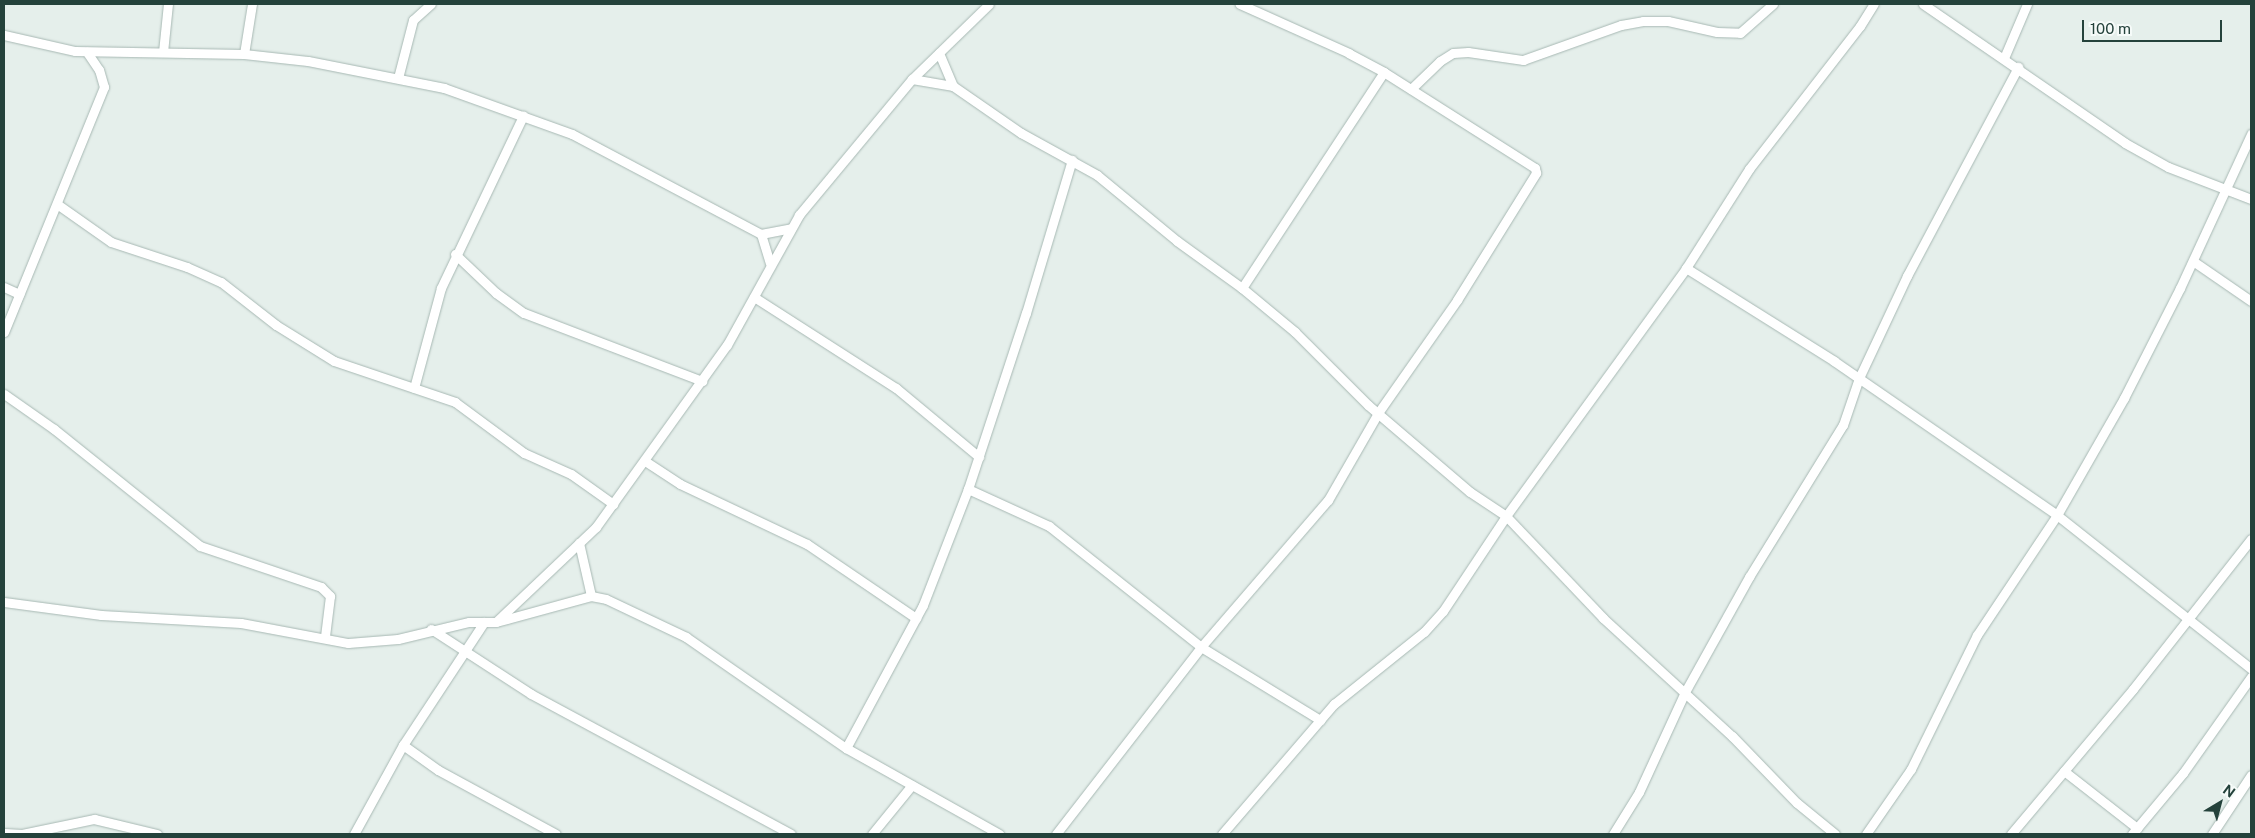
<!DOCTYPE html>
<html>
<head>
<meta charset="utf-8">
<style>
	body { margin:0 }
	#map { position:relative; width:2255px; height:838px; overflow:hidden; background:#e5efeb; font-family:"Public Sans",sans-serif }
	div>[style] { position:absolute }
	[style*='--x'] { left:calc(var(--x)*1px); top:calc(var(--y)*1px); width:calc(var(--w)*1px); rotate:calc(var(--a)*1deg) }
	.roads { filter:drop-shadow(0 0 1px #a7b8b3) drop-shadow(0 0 1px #a7b8b3) }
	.minor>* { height:9px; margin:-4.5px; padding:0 4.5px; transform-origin:4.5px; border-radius:4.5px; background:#fff }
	span { translate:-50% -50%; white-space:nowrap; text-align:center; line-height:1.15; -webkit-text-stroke:4px #f6fbf9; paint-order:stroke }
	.frame { position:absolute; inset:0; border:5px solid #24423b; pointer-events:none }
	.north { position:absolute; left:2195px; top:778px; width:50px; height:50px; -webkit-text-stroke:4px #f6fbf9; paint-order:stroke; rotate:37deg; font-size:14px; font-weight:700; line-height:20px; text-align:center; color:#24423b }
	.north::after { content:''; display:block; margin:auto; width:18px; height:22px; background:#24423b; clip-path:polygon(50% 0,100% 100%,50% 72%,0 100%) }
	.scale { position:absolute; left:2082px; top:20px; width:140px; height:22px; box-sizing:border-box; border:2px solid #24423b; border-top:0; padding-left:6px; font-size:15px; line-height:18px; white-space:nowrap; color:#24423b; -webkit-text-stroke:4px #f6fbf9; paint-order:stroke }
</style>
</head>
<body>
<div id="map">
	<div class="roads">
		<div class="minor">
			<i style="--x:1923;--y:4;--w:245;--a:34.5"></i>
			<i style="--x:2125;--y:143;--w:49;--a:29.2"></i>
			<i style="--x:2168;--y:167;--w:89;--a:21.1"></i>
			<i style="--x:4;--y:35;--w:73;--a:12.7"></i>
			<i style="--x:75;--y:51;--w:169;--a:1"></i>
			<i style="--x:244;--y:54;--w:64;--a:6.2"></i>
			<i style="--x:308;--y:61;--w:139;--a:11.2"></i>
			<i style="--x:444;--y:88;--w:136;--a:19.8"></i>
			<i style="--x:572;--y:134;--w:214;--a:27.9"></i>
			<i style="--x:761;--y:234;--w:31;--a:-11"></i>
			<i style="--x:163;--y:52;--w:48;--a:-84.1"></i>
			<i style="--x:939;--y:53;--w:36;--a:67"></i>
			<i style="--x:244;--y:54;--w:51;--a:-80.9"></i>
			<i style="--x:2004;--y:58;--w:59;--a:-66.9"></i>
			<i style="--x:398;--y:78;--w:60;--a:-75.5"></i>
			<i style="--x:413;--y:20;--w:24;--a:-42"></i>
			<i style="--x:912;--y:79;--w:42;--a:9.7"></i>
			<i style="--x:953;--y:86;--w:83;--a:34.7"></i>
			<i style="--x:1021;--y:133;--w:87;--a:28.9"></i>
			<i style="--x:1097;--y:175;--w:104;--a:39.5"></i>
			<i style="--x:1177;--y:241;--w:80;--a:35.9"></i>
			<i style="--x:1242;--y:288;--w:69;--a:39.7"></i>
			<i style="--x:1295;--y:332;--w:103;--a:45"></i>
			<i style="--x:1368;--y:405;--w:134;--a:40.5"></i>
			<i style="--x:1470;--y:492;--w:43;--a:33.7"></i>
			<i style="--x:1506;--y:516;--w:141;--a:46.4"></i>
			<i style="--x:1603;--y:618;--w:175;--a:42.5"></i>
			<i style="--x:1732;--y:736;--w:93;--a:45.9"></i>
			<i style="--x:1797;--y:803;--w:49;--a:39.2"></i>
			<i style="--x:1411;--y:89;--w:40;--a:-44"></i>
			<i style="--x:1440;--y:61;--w:15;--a:-32"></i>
			<i style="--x:1453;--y:53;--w:15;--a:-4"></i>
			<i style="--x:1468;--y:52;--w:56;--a:8.3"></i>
			<i style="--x:1523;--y:60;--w:104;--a:-19.7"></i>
			<i style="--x:1621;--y:25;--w:22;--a:-10"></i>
			<i style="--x:1643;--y:21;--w:25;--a:0"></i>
			<i style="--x:1668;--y:21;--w:50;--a:12.7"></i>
			<i style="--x:1717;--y:32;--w:23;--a:2"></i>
			<i style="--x:1740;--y:33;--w:44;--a:-41.3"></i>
			<i style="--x:57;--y:204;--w:66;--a:35.1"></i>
			<i style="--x:111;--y:242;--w:80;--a:18.2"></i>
			<i style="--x:187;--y:267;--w:37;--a:24"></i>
			<i style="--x:221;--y:282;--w:70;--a:38"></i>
			<i style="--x:276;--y:325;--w:68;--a:31.8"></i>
			<i style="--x:334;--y:361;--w:128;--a:18.7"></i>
			<i style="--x:455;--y:402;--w:86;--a:36.5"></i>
			<i style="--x:524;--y:453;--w:51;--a:24.1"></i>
			<i style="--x:571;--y:474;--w:52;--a:35.5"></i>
			<i style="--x:761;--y:234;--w:30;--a:73"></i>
			<i style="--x:455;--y:254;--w:57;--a:43.6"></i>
			<i style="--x:496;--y:293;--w:34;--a:36"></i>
			<i style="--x:524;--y:313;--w:191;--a:20.9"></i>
			<i style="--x:2193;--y:261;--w:70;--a:34.6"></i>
			<i style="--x:1686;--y:268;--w:175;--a:32.1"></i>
			<i style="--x:1834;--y:361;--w:271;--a:34.6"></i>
			<i style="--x:2057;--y:515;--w:248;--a:38.4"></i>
			<i style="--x:4;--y:287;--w:17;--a:25"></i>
			<i style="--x:1242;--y:288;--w:258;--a:-56.7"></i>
			<i style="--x:754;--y:297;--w:169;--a:32.7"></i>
			<i style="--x:896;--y:388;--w:108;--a:39.7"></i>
			<i style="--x:4;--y:332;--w:265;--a:-67.8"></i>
			<i style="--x:104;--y:87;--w:18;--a:-106"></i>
			<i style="--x:99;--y:70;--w:22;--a:-124"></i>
			<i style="--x:414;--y:388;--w:104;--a:-74.9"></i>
			<i style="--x:441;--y:288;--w:191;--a:-64.5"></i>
			<i style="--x:4;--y:394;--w:61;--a:35"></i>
			<i style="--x:54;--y:429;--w:187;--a:38.7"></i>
			<i style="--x:200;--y:546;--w:128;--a:18.7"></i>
			<i style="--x:321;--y:587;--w:13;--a:45"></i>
			<i style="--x:330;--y:596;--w:40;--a:97.1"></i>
			<i style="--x:645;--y:461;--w:42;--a:33.3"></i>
			<i style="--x:680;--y:484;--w:140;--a:25.3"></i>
			<i style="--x:807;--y:544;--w:132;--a:34.2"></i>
			<i style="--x:968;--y:489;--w:89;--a:24.6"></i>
			<i style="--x:1049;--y:526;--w:194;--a:38.5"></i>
			<i style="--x:1201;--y:647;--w:140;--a:31.5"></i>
			<i style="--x:579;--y:543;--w:54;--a:77.2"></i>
			<i style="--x:4;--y:602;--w:98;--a:7.6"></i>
			<i style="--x:101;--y:615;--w:140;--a:3.3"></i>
			<i style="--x:241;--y:623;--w:109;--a:10.6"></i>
			<i style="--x:348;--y:643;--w:50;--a:-4.6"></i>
			<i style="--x:398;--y:639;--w:73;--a:-13.5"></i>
			<i style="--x:469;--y:622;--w:27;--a:0"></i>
			<i style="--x:496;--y:622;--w:98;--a:-15.3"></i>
			<i style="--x:591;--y:596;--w:15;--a:11"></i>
			<i style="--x:606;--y:599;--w:89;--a:25.4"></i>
			<i style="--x:686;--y:637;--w:195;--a:34.8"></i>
			<i style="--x:846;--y:748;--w:176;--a:29.3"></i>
			<i style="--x:498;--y:620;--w:135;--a:-43.5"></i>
			<i style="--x:596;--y:527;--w:224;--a:-54.3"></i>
			<i style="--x:727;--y:345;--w:149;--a:-61"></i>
			<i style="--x:799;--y:215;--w:177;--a:-50.3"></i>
			<i style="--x:912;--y:79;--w:107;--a:-44.2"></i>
			<i style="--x:431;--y:629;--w:119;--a:33"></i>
			<i style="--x:531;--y:694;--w:295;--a:28.3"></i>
			<i style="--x:403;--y:745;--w:43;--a:35.5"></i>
			<i style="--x:438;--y:770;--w:134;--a:28.5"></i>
			<i style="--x:846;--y:748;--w:162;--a:-61.7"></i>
			<i style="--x:923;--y:605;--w:124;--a:-68.8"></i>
			<i style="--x:968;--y:489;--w:185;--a:-71.8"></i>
			<i style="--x:1026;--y:313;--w:160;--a:-73.3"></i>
			<i style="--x:2064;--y:771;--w:93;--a:38"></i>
			<i style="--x:4;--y:833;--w:18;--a:3"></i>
			<i style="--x:22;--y:834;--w:74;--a:-11.8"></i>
			<i style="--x:94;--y:819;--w:65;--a:13.4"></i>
			<i style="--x:354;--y:834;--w:102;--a:-61.2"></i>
			<i style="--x:403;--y:745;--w:147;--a:-56.6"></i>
			<i style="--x:872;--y:834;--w:63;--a:-50.8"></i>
			<i style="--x:1056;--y:834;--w:237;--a:-52.2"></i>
			<i style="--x:1201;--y:647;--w:194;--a:-49.2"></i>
			<i style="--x:1328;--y:500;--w:100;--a:-60.1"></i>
			<i style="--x:1378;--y:413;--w:138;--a:-55"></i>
			<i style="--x:1457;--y:300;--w:150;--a:-58.1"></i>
			<i style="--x:1536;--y:173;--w:5;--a:-101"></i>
			<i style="--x:1535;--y:168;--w:179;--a:-147.6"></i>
			<i style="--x:1384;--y:72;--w:40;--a:-152"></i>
			<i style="--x:1349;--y:53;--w:120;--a:-155.8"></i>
			<i style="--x:1222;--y:834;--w:172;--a:-49.3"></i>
			<i style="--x:1334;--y:704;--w:115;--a:-38.7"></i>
			<i style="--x:1424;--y:632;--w:28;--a:-48"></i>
			<i style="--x:1443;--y:611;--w:114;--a:-56.4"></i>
			<i style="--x:1506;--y:516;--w:306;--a:-54"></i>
			<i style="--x:1686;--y:268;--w:117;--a:-57.5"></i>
			<i style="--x:1749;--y:169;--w:181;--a:-52.2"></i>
			<i style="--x:1860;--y:26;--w:26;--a:-58"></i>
			<i style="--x:1613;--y:834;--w:49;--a:-58.2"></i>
			<i style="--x:1639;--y:792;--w:110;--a:-65.3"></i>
			<i style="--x:1685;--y:692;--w:132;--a:-60.9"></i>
			<i style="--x:1749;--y:577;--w:179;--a:-58.3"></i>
			<i style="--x:1843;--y:425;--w:50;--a:-71.2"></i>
			<i style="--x:1859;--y:378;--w:113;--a:-64.8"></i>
			<i style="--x:1907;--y:276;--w:237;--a:-62"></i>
			<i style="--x:1866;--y:834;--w:79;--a:-55.3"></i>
			<i style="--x:1911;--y:769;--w:149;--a:-63.8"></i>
			<i style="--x:1977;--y:635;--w:144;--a:-56.3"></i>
			<i style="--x:2057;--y:515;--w:135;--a:-60.2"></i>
			<i style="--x:2124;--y:398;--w:123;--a:-63"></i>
			<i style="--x:2180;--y:288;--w:170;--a:-65.2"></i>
			<i style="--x:2011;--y:834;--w:189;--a:-49.9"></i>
			<i style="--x:2133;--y:689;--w:191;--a:-51.8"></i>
			<i style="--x:2132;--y:834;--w:80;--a:-50.1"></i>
			<i style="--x:2183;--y:773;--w:118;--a:-54.7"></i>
			<i style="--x:2212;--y:834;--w:71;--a:-56.5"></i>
		</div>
	</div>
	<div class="frame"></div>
	<div class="north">N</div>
	<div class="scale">100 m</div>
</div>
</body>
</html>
